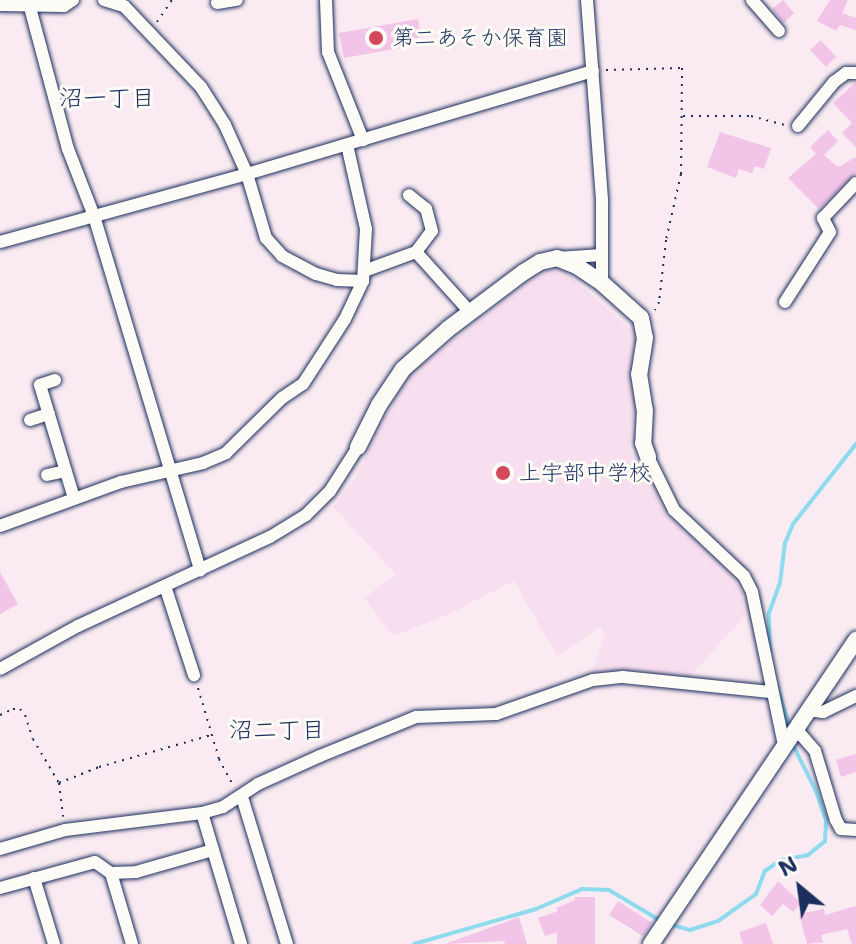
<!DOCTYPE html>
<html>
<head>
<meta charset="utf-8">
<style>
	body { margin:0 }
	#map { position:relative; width:856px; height:944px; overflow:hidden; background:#faebf2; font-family:"Shantell Sans","Klee One",sans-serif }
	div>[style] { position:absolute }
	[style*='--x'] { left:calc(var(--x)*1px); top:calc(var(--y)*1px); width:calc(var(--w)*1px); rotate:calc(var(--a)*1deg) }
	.built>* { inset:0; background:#f8dfef }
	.stream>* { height:4px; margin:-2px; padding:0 2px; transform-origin:2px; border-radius:2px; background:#8edbee }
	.building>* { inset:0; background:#f2c4e8 }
	.path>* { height:2px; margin-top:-1px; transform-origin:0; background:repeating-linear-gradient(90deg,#1b2f5e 0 2px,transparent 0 8px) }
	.roads { filter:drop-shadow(0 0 2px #1b2f5e) drop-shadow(0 0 2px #1b2f5e) }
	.minor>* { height:12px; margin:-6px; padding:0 6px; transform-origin:6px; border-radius:6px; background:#fdfcf7 }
	.tertiary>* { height:16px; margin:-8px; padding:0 8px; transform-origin:8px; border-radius:8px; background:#fdfcf7 }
	.dots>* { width:22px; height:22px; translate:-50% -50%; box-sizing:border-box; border:4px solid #fdfcf7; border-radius:50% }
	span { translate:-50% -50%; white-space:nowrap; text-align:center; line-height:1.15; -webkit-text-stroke:6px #fdfcf7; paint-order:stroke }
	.poi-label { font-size:22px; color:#1b2f5e }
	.left { translate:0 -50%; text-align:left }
	.neighbourhood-label { font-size:24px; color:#1b2f5e }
	.north { position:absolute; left:760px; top:848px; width:80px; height:80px; -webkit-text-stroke:6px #fdfcf7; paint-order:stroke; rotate:331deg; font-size:22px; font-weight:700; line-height:32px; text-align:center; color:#1b2f5e }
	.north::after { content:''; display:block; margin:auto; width:28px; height:36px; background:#1b2f5e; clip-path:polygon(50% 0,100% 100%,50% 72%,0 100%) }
</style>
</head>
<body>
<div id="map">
	<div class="built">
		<i style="clip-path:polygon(555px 266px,564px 270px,637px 336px,631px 358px,637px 399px,629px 445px,632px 455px,647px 466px,665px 514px,729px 571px,742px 592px,745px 615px,687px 680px,591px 676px,605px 634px,600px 627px,557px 656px,514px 581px,447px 615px,393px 636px,364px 598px,396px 574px,333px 507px,354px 480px,405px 378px,526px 283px)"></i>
	</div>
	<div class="stream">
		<i style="--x:770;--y:651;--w:38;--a:-92"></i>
		<i style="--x:769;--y:613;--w:32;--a:-70"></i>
		<i style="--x:780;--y:583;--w:40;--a:-82.9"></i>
		<i style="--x:785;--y:543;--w:21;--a:-67"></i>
		<i style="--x:793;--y:524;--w:102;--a:-51.8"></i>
		<i style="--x:777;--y:687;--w:43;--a:72.4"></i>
		<i style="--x:669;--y:924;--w:22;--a:16"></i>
		<i style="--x:690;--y:930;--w:29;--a:-18"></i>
		<i style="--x:718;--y:921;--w:47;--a:-35.4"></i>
		<i style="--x:756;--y:894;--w:25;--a:-69"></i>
		<i style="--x:765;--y:871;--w:19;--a:-35"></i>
		<i style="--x:781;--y:860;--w:27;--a:-10"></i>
		<i style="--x:808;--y:855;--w:22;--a:-39"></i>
		<i style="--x:825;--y:841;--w:21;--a:-87"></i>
		<i style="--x:826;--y:820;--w:31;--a:-109"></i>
		<i style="--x:816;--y:791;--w:51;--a:-116.6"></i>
		<i style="--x:414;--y:944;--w:127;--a:-16"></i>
		<i style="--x:536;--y:909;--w:50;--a:-23.5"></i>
		<i style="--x:582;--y:889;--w:27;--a:2"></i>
		<i style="--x:609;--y:890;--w:61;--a:30.8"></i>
	</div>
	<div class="building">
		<i style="clip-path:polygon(783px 0,794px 13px,784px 23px,772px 9px)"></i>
		<i style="clip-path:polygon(830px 0,848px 0,842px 13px,856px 18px,856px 30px,840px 25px,836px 31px,817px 21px)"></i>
		<i style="clip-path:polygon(418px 19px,421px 37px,410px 39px,412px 46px,344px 58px,339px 33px)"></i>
		<i style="clip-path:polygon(821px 40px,836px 57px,826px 67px,810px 50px)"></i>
		<i style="clip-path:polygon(856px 82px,856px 147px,842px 133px,852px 123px,833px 103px)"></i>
		<i style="clip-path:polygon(828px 130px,838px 141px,824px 155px,838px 167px,856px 157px,856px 173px,819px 209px,788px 178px,816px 154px,810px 147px)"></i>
		<i style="clip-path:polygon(720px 132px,771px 148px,764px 169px,755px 166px,752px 173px,739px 169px,736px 178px,707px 167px)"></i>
		<i style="clip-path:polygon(0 572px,18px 604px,0 614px)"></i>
		<i style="clip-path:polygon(856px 754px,856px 772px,841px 777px,836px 760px)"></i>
		<i style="clip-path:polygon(778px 881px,801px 903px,793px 912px,783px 904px,772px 916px,760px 905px)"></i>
		<i style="clip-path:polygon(575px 897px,595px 897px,595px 944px,557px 944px,557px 932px,545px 936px,538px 918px,558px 911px,556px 908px,575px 900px)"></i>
		<i style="clip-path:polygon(618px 901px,652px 923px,643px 936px,609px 915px)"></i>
		<i style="clip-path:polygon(856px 906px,856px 944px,852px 944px,847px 929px,821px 935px,823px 942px,807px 944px,799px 914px,824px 909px,825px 915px)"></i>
		<i style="clip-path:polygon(519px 917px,527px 944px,505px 944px,504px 941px,445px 944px)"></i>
		<i style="clip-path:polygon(766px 923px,773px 944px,743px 944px,739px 932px)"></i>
	</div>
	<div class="path">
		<i style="--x:157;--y:22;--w:27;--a:-56"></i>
		<i style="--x:606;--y:70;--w:76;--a:-1.5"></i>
		<i style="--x:682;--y:68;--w:106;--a:90.5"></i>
		<i style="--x:681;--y:174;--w:68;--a:102.8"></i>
		<i style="--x:666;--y:240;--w:62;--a:96.4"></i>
		<i style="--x:659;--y:302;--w:9;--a:117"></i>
		<i style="--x:683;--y:116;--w:68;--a:0"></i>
		<i style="--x:751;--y:116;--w:34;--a:15"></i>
		<i style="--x:198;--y:688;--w:74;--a:73.5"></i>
		<i style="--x:219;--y:759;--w:32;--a:62"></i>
		<i style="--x:0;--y:715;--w:14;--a:-25"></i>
		<i style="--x:13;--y:709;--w:7;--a:0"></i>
		<i style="--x:20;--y:709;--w:8;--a:50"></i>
		<i style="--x:25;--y:715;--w:25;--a:72"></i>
		<i style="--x:33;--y:739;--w:51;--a:59.4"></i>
		<i style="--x:59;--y:783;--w:34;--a:83"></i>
		<i style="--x:59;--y:783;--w:43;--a:-21.8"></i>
		<i style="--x:99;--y:767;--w:116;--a:-15.9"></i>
	</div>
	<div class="roads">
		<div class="minor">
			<i style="--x:28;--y:0;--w:154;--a:75"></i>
			<i style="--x:68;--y:149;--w:72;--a:68.8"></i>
			<i style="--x:94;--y:216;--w:370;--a:73.3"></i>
			<i style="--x:104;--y:0;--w:21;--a:17"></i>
			<i style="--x:124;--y:6;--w:112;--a:46.5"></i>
			<i style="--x:201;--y:87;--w:45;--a:57.7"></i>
			<i style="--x:225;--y:125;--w:54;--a:65.8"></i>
			<i style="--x:247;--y:174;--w:67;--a:73.5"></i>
			<i style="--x:266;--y:238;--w:24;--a:48"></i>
			<i style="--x:282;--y:256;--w:38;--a:28"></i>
			<i style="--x:316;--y:274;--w:22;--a:16"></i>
			<i style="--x:337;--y:280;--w:26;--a:2"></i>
			<i style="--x:326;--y:0;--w:52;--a:87.8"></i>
			<i style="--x:328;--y:52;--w:95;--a:68.3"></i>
			<i style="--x:587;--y:0;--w:202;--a:85.7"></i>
			<i style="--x:602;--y:201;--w:82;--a:90"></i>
			<i style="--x:752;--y:0;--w:41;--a:48.9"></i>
			<i style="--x:217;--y:3;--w:20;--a:-9"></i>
			<i style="--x:0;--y:5;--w:64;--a:0.9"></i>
			<i style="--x:64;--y:6;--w:11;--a:-34"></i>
			<i style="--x:798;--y:126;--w:57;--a:-50.7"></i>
			<i style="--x:834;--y:82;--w:15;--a:-37"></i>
			<i style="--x:846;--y:73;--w:10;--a:0"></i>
			<i style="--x:0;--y:242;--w:256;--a:-15.4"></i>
			<i style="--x:247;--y:174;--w:361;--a:-16.6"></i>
			<i style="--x:416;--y:252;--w:81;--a:48"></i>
			<i style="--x:557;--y:258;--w:45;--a:-3.8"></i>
			<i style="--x:364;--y:271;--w:55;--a:-20.1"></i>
			<i style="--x:416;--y:252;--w:26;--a:-53"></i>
			<i style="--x:432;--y:231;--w:23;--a:-105"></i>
			<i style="--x:426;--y:209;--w:22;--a:-141"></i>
			<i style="--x:785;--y:302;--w:83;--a:-57.3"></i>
			<i style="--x:830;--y:232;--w:16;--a:-117"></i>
			<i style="--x:823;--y:218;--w:48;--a:-46.7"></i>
			<i style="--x:55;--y:380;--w:16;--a:162"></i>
			<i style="--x:40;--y:385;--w:118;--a:73.3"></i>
			<i style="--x:30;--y:420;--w:20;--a:-18"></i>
			<i style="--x:648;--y:457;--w:59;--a:63.9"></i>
			<i style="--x:674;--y:510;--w:96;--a:43.3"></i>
			<i style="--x:744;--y:576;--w:18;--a:63"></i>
			<i style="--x:752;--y:592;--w:156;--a:78.2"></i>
			<i style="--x:47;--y:475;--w:19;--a:-12"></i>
			<i style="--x:0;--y:526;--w:129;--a:-20"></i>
			<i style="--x:121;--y:482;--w:84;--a:-13"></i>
			<i style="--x:203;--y:463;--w:25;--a:-23"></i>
			<i style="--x:226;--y:453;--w:78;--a:-44.5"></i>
			<i style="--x:282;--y:398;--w:25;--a:-34"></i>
			<i style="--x:303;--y:384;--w:77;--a:-57.1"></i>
			<i style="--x:345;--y:319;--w:42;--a:-64.7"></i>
			<i style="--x:363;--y:281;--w:52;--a:-86.7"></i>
			<i style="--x:366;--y:229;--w:86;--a:-102.7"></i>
			<i style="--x:165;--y:586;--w:94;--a:72"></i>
			<i style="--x:0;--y:669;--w:89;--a:-28.9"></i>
			<i style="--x:78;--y:626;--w:212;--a:-24.9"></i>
			<i style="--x:270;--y:537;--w:42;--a:-31.4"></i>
			<i style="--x:306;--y:515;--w:34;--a:-45"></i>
			<i style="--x:330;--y:491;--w:52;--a:-57.5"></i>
			<i style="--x:808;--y:710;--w:15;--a:8"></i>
			<i style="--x:823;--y:712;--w:37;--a:-26"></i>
			<i style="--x:796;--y:729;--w:29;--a:49"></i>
			<i style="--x:815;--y:751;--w:72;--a:73.1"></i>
			<i style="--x:836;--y:820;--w:10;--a:61"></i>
			<i style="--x:841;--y:829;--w:15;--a:4"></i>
			<i style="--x:242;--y:797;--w:154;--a:73"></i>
			<i style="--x:202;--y:813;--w:137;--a:73.4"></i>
			<i style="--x:0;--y:849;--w:68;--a:-16.3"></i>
			<i style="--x:65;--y:830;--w:138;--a:-7.1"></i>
			<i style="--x:202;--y:813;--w:22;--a:-16"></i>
			<i style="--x:223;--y:807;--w:42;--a:-33.3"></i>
			<i style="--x:258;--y:784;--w:68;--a:-24.3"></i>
			<i style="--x:320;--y:756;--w:104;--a:-22.1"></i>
			<i style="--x:416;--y:717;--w:80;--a:-2.1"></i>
			<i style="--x:496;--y:714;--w:103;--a:-19.3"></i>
			<i style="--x:593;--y:680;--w:30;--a:-6"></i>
			<i style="--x:623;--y:677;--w:148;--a:5.8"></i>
			<i style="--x:111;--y:873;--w:74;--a:73.5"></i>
			<i style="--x:34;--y:878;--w:69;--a:73.1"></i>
			<i style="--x:0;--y:888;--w:98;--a:-15.3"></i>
			<i style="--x:95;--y:862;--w:19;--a:35"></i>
			<i style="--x:111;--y:873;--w:25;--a:-2"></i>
			<i style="--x:136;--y:872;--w:80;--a:-15.9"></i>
		</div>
		<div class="tertiary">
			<i style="--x:358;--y:447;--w:47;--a:-63.4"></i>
			<i style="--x:379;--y:405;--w:43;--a:-56.3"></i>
			<i style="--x:403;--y:369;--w:60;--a:-41.6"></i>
			<i style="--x:448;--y:329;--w:95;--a:-36.9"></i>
			<i style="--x:524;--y:272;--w:19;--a:-32"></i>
			<i style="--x:540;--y:262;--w:17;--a:-13"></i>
			<i style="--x:557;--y:258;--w:22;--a:22"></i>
			<i style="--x:577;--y:266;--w:30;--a:34"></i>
			<i style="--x:602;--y:283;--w:52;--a:41.9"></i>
			<i style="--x:641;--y:318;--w:20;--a:79"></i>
			<i style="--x:645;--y:338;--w:36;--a:99"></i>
			<i style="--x:639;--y:374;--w:36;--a:81"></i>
			<i style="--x:645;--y:410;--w:33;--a:93"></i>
			<i style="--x:643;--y:443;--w:15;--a:70"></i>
			<i style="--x:651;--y:944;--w:367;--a:-56"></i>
		</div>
	</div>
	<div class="dots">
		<i style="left:376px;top:38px;background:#d1495b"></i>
		<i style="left:503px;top:473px;background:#d1495b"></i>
	</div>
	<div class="poi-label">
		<span class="left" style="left:392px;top:38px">第二あそか保育園</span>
		<span class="left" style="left:519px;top:473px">上宇部中学校</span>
	</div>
	<div class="neighbourhood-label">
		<span style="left:107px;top:99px">沼一丁目</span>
		<span style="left:277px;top:731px">沼二丁目</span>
	</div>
	<div class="north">N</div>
</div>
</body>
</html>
